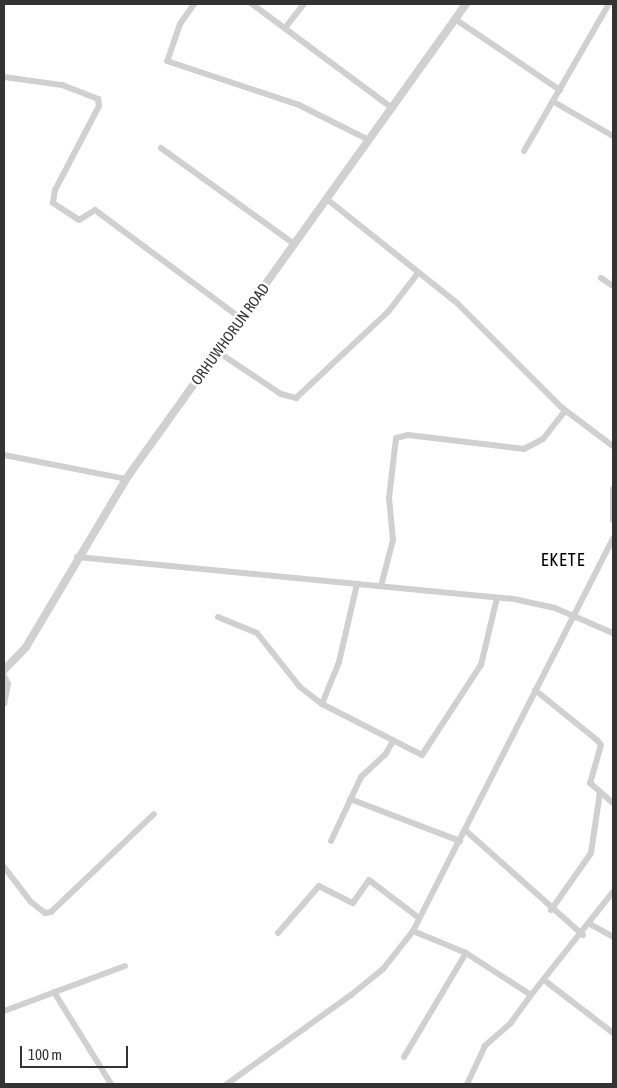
<!DOCTYPE html>
<html>
<head>
<meta charset="utf-8">
<style>
	body { margin:0 }
	#map { position:relative; width:617px; height:1088px; overflow:hidden; background:#fff; font-family:"Asap Condensed",sans-serif }
	div>[style] { position:absolute }
	[style*='--x'] { left:calc(var(--x)*1px); top:calc(var(--y)*1px); width:calc(var(--w)*1px); rotate:calc(var(--a)*1deg) }
	.minor>* { height:6px; margin:-3px; padding:0 3px; transform-origin:3px; border-radius:3px; background:#d0d0d0 }
	.tertiary>* { height:8px; margin:-4px; padding:0 4px; transform-origin:4px; border-radius:4px; background:#d0d0d0 }
	span { translate:-50% -50%; white-space:nowrap; text-align:center; line-height:1.15; -webkit-text-stroke:5px #fff; paint-order:stroke }
	.street-label { font-size:15px; color:#333 }
	.quarter-label { font-size:18px; color:#000; letter-spacing:1px }
	.frame { position:absolute; inset:0; border:5px solid #333; pointer-events:none }
	.scale { position:absolute; left:20px; top:1046px; width:108px; height:22px; box-sizing:border-box; border:2px solid #333; border-top:0; padding-left:6px; font-size:15px; line-height:18px; white-space:nowrap; color:#333; -webkit-text-stroke:4px #fff; paint-order:stroke }
</style>
</head>
<body>
<div id="map">
	<div class="minor">
		<i style="--x:194;--y:4;--w:24;--a:125"></i>
		<i style="--x:180;--y:24;--w:39;--a:109"></i>
		<i style="--x:167;--y:61;--w:139;--a:18.4"></i>
		<i style="--x:299;--y:105;--w:78;--a:26.6"></i>
		<i style="--x:252;--y:4;--w:174;--a:36.6"></i>
		<i style="--x:455;--y:19;--w:127;--a:34.1"></i>
		<i style="--x:285;--y:28;--w:31;--a:-52"></i>
		<i style="--x:4;--y:77;--w:59;--a:7.9"></i>
		<i style="--x:62;--y:85;--w:39;--a:21"></i>
		<i style="--x:98;--y:99;--w:7;--a:82"></i>
		<i style="--x:99;--y:106;--w:95;--a:117.6"></i>
		<i style="--x:55;--y:190;--w:13;--a:99"></i>
		<i style="--x:53;--y:203;--w:31;--a:33"></i>
		<i style="--x:79;--y:220;--w:19;--a:-32"></i>
		<i style="--x:95;--y:210;--w:183;--a:36.6"></i>
		<i style="--x:554;--y:102;--w:68;--a:30"></i>
		<i style="--x:161;--y:148;--w:164;--a:35.8"></i>
		<i style="--x:524;--y:151;--w:170;--a:-60"></i>
		<i style="--x:328;--y:200;--w:165;--a:38.6"></i>
		<i style="--x:457;--y:303;--w:147;--a:45"></i>
		<i style="--x:561;--y:407;--w:65;--a:36.9"></i>
		<i style="--x:601;--y:278;--w:14;--a:34"></i>
		<i style="--x:218;--y:352;--w:76;--a:33.7"></i>
		<i style="--x:281;--y:394;--w:16;--a:15"></i>
		<i style="--x:296;--y:398;--w:126;--a:-43.1"></i>
		<i style="--x:388;--y:312;--w:49;--a:-52.4"></i>
		<i style="--x:4;--y:455;--w:124;--a:11.1"></i>
		<i style="--x:613;--y:489;--w:31;--a:90"></i>
		<i style="--x:77;--y:557;--w:439;--a:5.5"></i>
		<i style="--x:514;--y:599;--w:42;--a:12.4"></i>
		<i style="--x:555;--y:608;--w:63;--a:23.3"></i>
		<i style="--x:381;--y:586;--w:48;--a:-75.4"></i>
		<i style="--x:393;--y:540;--w:42;--a:-95.4"></i>
		<i style="--x:389;--y:498;--w:60;--a:-83.3"></i>
		<i style="--x:396;--y:438;--w:12;--a:-14"></i>
		<i style="--x:408;--y:435;--w:117;--a:6.9"></i>
		<i style="--x:524;--y:449;--w:21;--a:-28"></i>
		<i style="--x:543;--y:439;--w:36;--a:-52"></i>
		<i style="--x:218;--y:617;--w:42;--a:22.3"></i>
		<i style="--x:257;--y:633;--w:69;--a:51.5"></i>
		<i style="--x:300;--y:687;--w:28;--a:38"></i>
		<i style="--x:322;--y:704;--w:112;--a:27"></i>
		<i style="--x:422;--y:755;--w:108;--a:-56.8"></i>
		<i style="--x:481;--y:665;--w:69;--a:-76.6"></i>
		<i style="--x:4;--y:676;--w:9;--a:63"></i>
		<i style="--x:8;--y:684;--w:20;--a:101"></i>
		<i style="--x:535;--y:690;--w:80;--a:38.9"></i>
		<i style="--x:597;--y:740;--w:6;--a:51"></i>
		<i style="--x:601;--y:745;--w:40;--a:106"></i>
		<i style="--x:590;--y:783;--w:30;--a:41"></i>
		<i style="--x:322;--y:704;--w:45;--a:-68"></i>
		<i style="--x:339;--y:662;--w:80;--a:-77"></i>
		<i style="--x:350;--y:799;--w:118;--a:20.9"></i>
		<i style="--x:465;--y:830;--w:158;--a:41.7"></i>
		<i style="--x:331;--y:841;--w:71;--a:-64.9"></i>
		<i style="--x:361;--y:777;--w:33;--a:-43"></i>
		<i style="--x:385;--y:755;--w:16;--a:-60"></i>
		<i style="--x:4;--y:867;--w:44;--a:52.4"></i>
		<i style="--x:31;--y:902;--w:18;--a:38"></i>
		<i style="--x:45;--y:913;--w:6;--a:-9"></i>
		<i style="--x:51;--y:912;--w:142;--a:-43.6"></i>
		<i style="--x:551;--y:910;--w:70;--a:-54.9"></i>
		<i style="--x:591;--y:853;--w:62;--a:-81.6"></i>
		<i style="--x:590;--y:924;--w:26;--a:29"></i>
		<i style="--x:413;--y:931;--w:57;--a:22.5"></i>
		<i style="--x:466;--y:953;--w:77;--a:32.9"></i>
		<i style="--x:531;--y:995;--w:34;--a:126"></i>
		<i style="--x:511;--y:1023;--w:35;--a:139"></i>
		<i style="--x:485;--y:1046;--w:42;--a:115.3"></i>
		<i style="--x:278;--y:933;--w:62;--a:-48.9"></i>
		<i style="--x:319;--y:886;--w:38;--a:27"></i>
		<i style="--x:353;--y:903;--w:28;--a:-55"></i>
		<i style="--x:369;--y:880;--w:63;--a:37.2"></i>
		<i style="--x:544;--y:980;--w:87;--a:37.5"></i>
		<i style="--x:54;--y:992;--w:108;--a:58.2"></i>
		<i style="--x:531;--y:995;--w:132;--a:-51.5"></i>
		<i style="--x:4;--y:1011;--w:129;--a:-20.4"></i>
		<i style="--x:404;--y:1057;--w:121;--a:-59.2"></i>
		<i style="--x:227;--y:1084;--w:153;--a:-35.7"></i>
		<i style="--x:351;--y:995;--w:41;--a:-39.1"></i>
		<i style="--x:383;--y:969;--w:48;--a:-51.7"></i>
		<i style="--x:413;--y:931;--w:441;--a:-63"></i>
	</div>
	<div class="tertiary">
		<i style="--x:4;--y:670;--w:32;--a:-46"></i>
		<i style="--x:26;--y:647;--w:196;--a:-59.2"></i>
		<i style="--x:126;--y:479;--w:584;--a:-54.41"></i>
	</div>
	<div class="street-label">
		<span style="left:230px;top:334px;rotate:-54deg">ORHUWHORUN ROAD</span>
	</div>
	<div class="quarter-label">
		<span style="left:563px;top:560px">EKETE</span>
	</div>
	<div class="frame"></div>
	<div class="scale">100 m</div>
</div>
</body>
</html>
